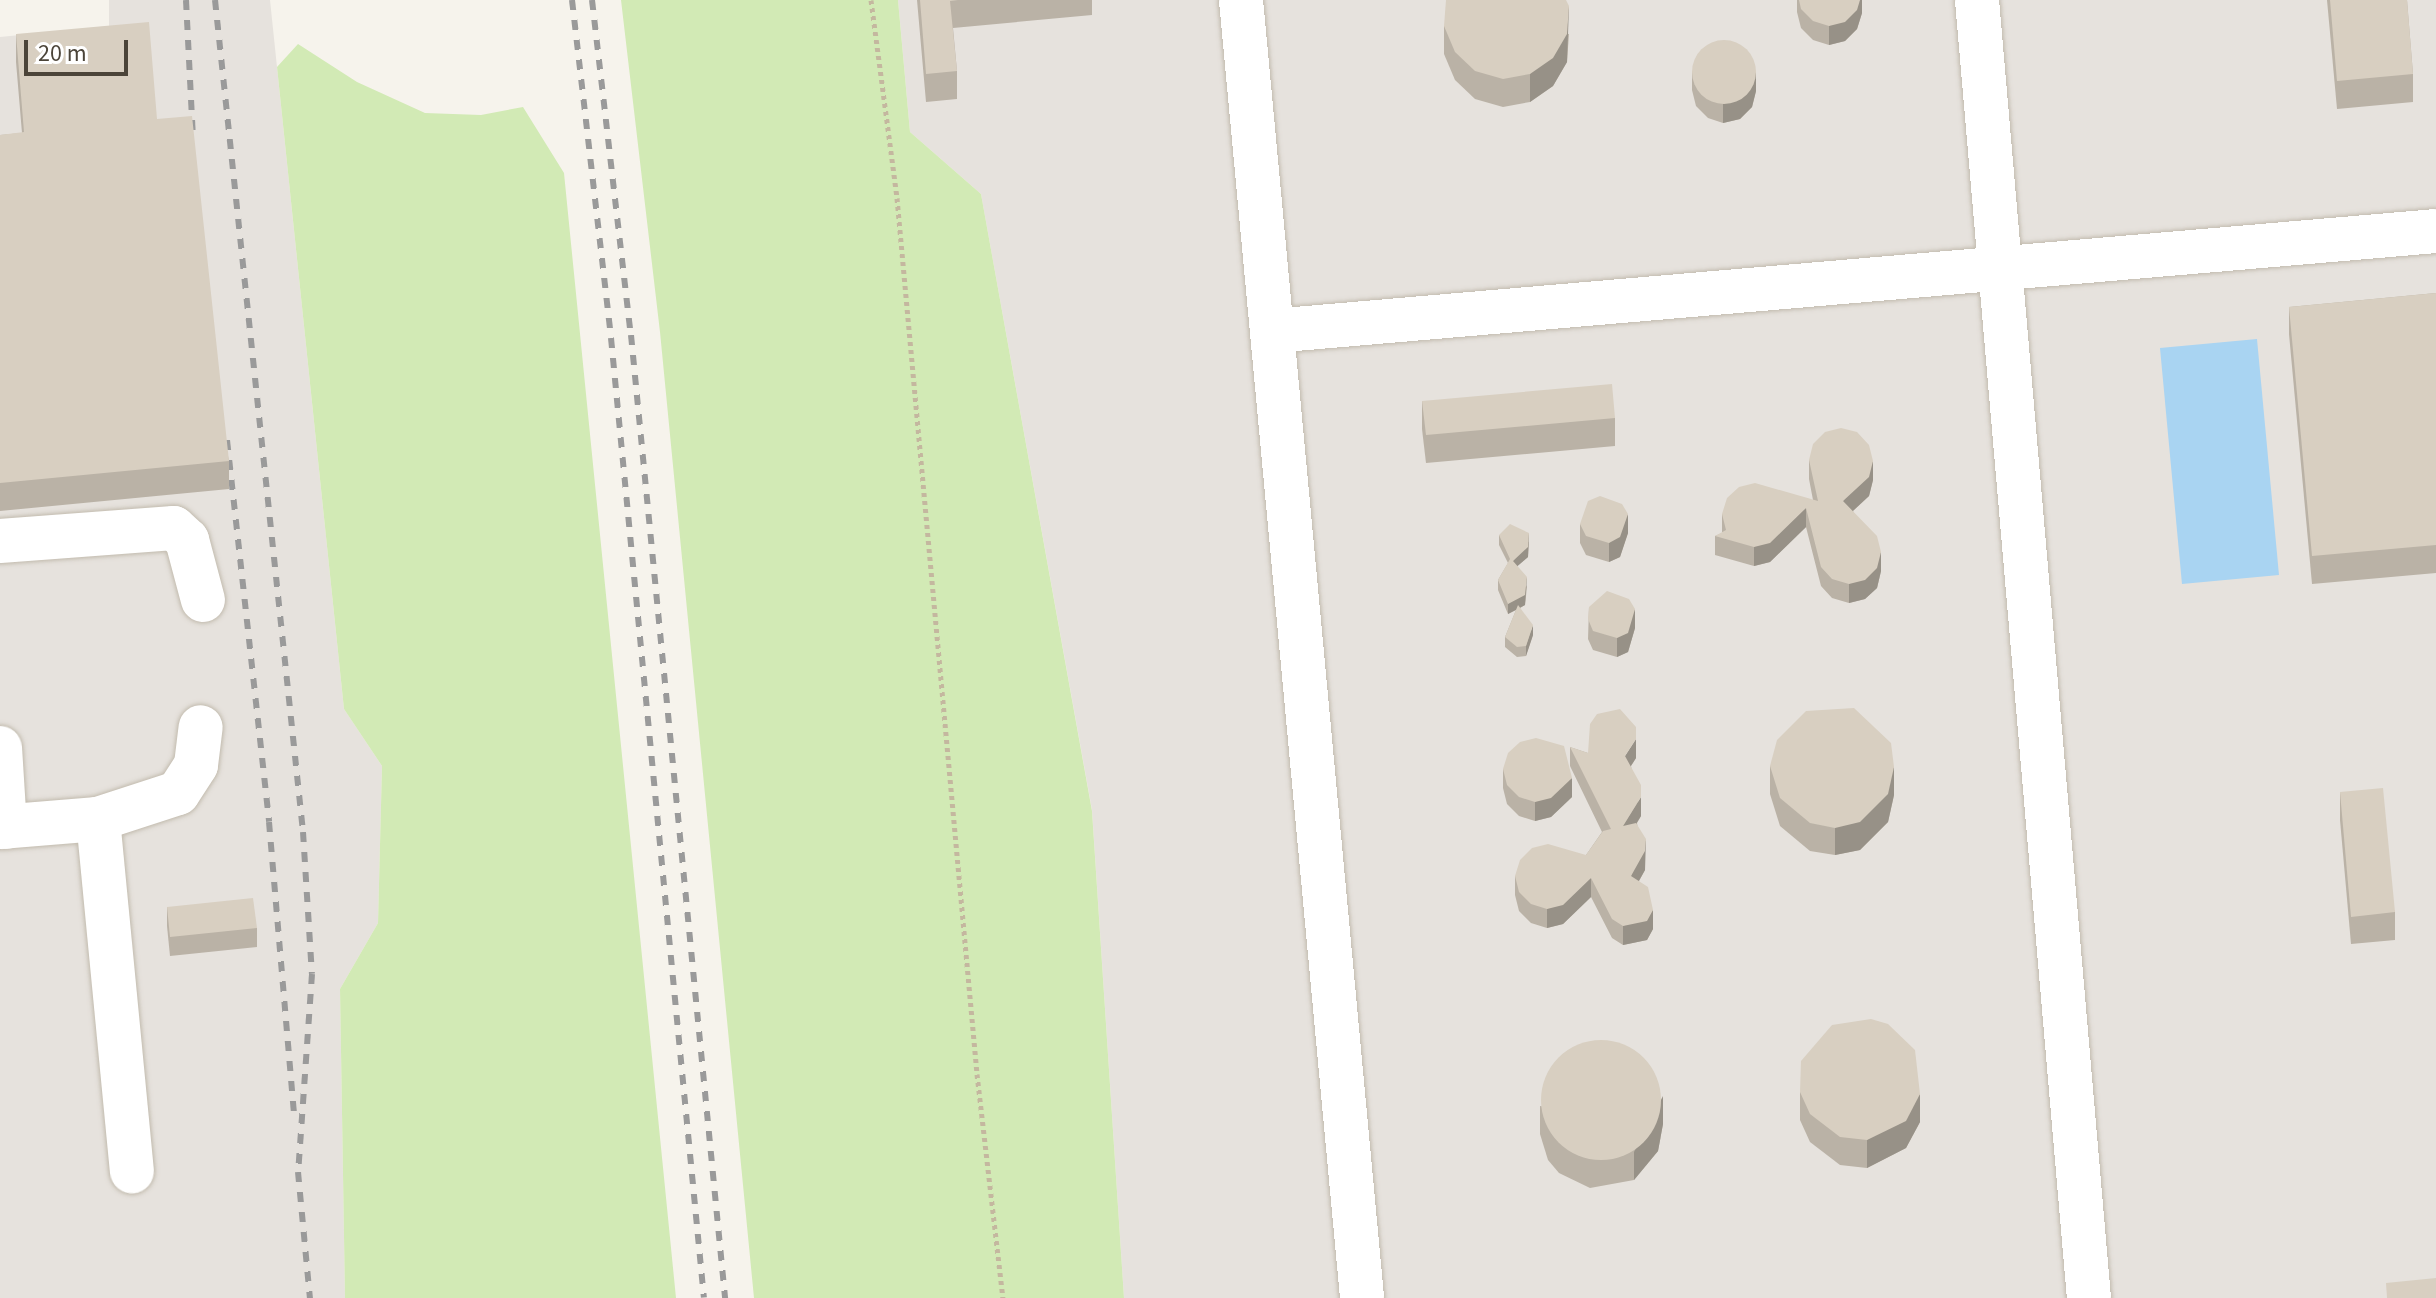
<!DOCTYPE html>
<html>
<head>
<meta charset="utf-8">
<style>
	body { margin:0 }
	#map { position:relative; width:2436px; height:1298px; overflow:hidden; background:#f6f3ec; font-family:"Source Sans 3",sans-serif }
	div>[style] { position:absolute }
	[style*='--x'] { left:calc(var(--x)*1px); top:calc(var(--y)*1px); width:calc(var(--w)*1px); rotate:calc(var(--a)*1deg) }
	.industrial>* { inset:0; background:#e6e2dd }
	.green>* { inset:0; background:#d2eab5 }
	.water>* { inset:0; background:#a9d4f2 }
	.path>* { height:5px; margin-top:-2.5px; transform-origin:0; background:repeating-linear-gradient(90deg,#c4b79f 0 4px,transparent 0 8px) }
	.roads { filter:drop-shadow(0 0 2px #c2bbae) drop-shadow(0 0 2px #c2bbae) }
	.minor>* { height:44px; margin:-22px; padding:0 22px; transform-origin:22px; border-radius:22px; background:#fff }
	.rail>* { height:6px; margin-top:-3px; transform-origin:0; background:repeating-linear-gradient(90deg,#9a9a9a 0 10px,transparent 0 20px) }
	.wall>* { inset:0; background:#bab2a6 }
	.shaded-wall>* { inset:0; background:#979187 }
	.building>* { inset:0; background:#d8cfc1 }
	.round { border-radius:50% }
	span { translate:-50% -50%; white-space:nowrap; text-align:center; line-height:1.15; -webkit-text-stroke:6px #fff; paint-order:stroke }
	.scale { position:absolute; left:24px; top:40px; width:104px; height:36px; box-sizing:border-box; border:4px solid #4b4439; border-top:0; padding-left:10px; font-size:24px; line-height:28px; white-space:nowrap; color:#4b4439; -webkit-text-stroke:6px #fff; paint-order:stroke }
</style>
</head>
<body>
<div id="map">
	<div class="industrial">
		<i style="clip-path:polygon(109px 0,270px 0,344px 709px,382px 766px,378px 923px,340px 989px,345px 1298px,0 1298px,0 37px,109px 26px)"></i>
		<i style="clip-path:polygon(898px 0,2436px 0,2436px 1298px,1124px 1298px,1092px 810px,981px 194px,910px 132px)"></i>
	</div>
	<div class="green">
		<i style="clip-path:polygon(621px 0,898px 0,910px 132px,981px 194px,1092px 811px,1124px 1298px,754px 1298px,660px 332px)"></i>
		<i style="clip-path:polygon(298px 44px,357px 82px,425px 113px,481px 115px,523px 107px,564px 173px,676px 1298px,345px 1298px,340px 989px,378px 923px,382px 766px,344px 709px,277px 67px)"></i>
	</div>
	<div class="water">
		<i style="clip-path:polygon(2257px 339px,2279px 575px,2182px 584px,2160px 348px)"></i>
	</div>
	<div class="path">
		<i style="--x:871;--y:0;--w:200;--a:82.5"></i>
		<i style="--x:897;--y:198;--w:880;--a:84.78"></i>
		<i style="--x:977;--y:1074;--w:226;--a:83.4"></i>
	</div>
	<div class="roads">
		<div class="minor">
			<i style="--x:1241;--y:0;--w:1304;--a:84.67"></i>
			<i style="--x:1977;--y:0;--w:1303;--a:85.07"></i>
			<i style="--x:1272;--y:331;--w:1168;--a:-4.91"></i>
			<i style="--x:0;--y:541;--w:174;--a:-4.3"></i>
			<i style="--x:174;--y:528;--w:18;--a:43"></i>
			<i style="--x:187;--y:540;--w:62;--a:75.1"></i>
			<i style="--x:0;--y:748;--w:79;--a:86.4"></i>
			<i style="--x:98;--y:819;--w:84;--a:-18"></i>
			<i style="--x:178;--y:793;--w:33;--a:-57"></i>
			<i style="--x:196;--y:765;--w:38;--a:-83"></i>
			<i style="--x:0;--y:827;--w:98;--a:-4.7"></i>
			<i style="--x:98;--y:819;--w:354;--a:84.5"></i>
		</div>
	</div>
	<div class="rail">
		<i style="--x:186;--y:0;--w:138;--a:87.1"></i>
		<i style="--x:215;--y:0;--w:837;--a:83.96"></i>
		<i style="--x:303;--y:832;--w:142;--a:86.4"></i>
		<i style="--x:312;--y:974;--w:198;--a:94"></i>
		<i style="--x:298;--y:1172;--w:127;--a:84.6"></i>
		<i style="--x:572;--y:0;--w:340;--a:83.4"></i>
		<i style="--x:611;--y:338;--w:964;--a:84.47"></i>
		<i style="--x:592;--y:0;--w:337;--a:83.4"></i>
		<i style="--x:631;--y:335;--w:968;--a:84.42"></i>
		<i style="--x:227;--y:440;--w:384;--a:83.7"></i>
		<i style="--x:269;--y:822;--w:295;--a:85.1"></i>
	</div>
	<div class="wall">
		<i style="clip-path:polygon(917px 0,1092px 0,1092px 15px,953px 28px,957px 71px,957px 99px,926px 102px)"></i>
		<i style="clip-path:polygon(1797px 0,1862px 0,1862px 13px,1857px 29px,1845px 41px,1829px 45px,1813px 40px,1801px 28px,1797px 12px)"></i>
		<i style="clip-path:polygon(2327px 0,2407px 0,2413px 74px,2413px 102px,2337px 109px)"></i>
		<i style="clip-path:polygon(1444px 26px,1569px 34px,1567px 62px,1553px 86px,1530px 102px,1503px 107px,1475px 99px,1455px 80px,1444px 54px)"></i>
		<i style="clip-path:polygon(16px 34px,157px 119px,229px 461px,229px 489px,0 511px,0 135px,22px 133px,16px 62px)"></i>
		<i style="clip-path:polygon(1692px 71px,1756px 91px,1752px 107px,1740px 119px,1723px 123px,1708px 118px,1696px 106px,1692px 90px)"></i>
		<i style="clip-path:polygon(2436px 293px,2436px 573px,2312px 584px,2289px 334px,2289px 307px)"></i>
		<i style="clip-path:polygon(1422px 401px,1615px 418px,1615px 446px,1426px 463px,1422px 429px)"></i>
		<i style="clip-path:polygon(1809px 460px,1873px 480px,1869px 496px,1853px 511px,1881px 571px,1877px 588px,1865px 599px,1849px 603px,1832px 598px,1821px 586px,1806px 527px,1770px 562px,1754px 566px,1715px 555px,1715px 536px,1722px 533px,1722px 514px,1813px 500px,1809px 479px)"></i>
		<i style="clip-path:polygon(1580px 524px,1628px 533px,1620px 557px,1609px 562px,1586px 555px,1580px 543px)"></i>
		<i style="clip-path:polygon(1499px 535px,1529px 542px,1528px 557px,1517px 566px,1527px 587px,1525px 605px,1520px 608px,1533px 635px,1526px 656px,1517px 657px,1505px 647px,1505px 637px,1516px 610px,1508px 614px,1498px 590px,1498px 580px,1508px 563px,1499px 545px)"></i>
		<i style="clip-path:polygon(1589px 607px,1635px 628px,1628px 652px,1617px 657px,1593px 650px,1588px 639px)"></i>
		<i style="clip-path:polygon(1570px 747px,1588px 753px,1636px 758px,1631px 766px,1641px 816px,1637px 823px,1645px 870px,1639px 881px,1653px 929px,1647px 940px,1623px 945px,1612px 938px,1591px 897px,1563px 924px,1547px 928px,1531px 923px,1519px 911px,1515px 895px,1515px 876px,1586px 855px,1602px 832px,1570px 766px)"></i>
		<i style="clip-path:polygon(1770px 766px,1894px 795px,1888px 822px,1860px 850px,1835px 855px,1810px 851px,1780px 826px,1770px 794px)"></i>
		<i style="clip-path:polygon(1503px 769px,1572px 797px,1551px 817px,1535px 821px,1519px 816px,1507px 804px,1503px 788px)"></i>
		<i style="clip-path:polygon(2340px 792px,2395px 912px,2395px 940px,2351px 944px,2340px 820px)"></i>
		<i style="clip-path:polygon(167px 907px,257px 928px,257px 947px,170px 956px,167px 926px)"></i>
		<i style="clip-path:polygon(1800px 1092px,1920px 1122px,1906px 1148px,1867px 1168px,1840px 1165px,1810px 1142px,1800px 1120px)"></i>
		<i style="clip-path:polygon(1540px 1106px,1663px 1124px,1658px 1151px,1634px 1180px,1590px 1188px,1559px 1173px,1548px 1160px,1540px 1134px)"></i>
	</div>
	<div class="shaded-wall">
		<i style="clip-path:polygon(1860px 0,1862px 0,1862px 13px,1857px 29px,1845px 41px,1829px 45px,1829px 26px)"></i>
		<i style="clip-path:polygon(1569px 6px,1567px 62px,1553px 86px,1530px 102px,1530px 74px)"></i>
		<i style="clip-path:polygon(1756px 72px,1756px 91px,1752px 107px,1740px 119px,1723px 123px,1723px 104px)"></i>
		<i style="clip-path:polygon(1873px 461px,1873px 480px,1869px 496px,1843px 520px,1843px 501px)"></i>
		<i style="clip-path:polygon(1806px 508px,1806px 527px,1770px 562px,1754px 566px,1754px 547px)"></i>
		<i style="clip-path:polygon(1628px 514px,1628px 533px,1620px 557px,1609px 562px,1609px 543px)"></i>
		<i style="clip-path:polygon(1529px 533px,1528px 557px,1513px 570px,1513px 561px)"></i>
		<i style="clip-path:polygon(1881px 552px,1881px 571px,1877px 588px,1865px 599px,1849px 603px,1849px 584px)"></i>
		<i style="clip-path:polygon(1527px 577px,1525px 605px,1508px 614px,1508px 604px)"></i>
		<i style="clip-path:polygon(1635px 609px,1635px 628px,1628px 652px,1617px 657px,1617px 638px)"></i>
		<i style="clip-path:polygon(1533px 625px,1533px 635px,1526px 656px,1526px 646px)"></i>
		<i style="clip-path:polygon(1636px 739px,1636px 758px,1625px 775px,1625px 756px)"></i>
		<i style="clip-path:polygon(1894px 767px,1894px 795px,1888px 822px,1860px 850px,1835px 855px,1835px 828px)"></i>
		<i style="clip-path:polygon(1572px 778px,1572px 797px,1551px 817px,1535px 821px,1535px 802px)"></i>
		<i style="clip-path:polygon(1641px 797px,1641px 816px,1623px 845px,1623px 826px)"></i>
		<i style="clip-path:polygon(1646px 839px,1645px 870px,1631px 895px,1631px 876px)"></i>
		<i style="clip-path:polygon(1591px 878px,1591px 897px,1563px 924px,1547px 928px,1547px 909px)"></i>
		<i style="clip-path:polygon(1653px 910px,1653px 929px,1647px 940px,1623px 945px,1623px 926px)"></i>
		<i style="clip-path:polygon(1920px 1094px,1920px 1122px,1906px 1148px,1867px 1168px,1867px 1140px)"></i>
		<i style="clip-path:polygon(1663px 1096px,1663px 1124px,1658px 1151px,1634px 1180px,1634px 1152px)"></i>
	</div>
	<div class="building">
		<i style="clip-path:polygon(920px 0,958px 0,950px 1px,957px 71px,926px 74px)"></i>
		<i style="clip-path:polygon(1446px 0,1566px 0,1569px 6px,1567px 34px,1553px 58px,1530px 74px,1503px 79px,1475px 71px,1455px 52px,1444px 26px)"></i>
		<i style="clip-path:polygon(1799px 0,1860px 0,1857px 10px,1845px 22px,1829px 26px,1813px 21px,1801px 9px)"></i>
		<i style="clip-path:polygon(2330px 0,2407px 0,2413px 74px,2337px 81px)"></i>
		<i style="clip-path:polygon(149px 22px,157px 119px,192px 116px,229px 461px,0 483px,0 135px,24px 132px,16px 34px)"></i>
		<i class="round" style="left:1692px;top:40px;width:64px;height:64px"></i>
		<i style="clip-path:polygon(2436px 293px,2436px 545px,2312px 556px,2289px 307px)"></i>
		<i style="clip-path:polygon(1612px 384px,1615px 418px,1426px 435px,1422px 401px)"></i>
		<i style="clip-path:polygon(1841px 428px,1857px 432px,1869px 445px,1873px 461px,1869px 477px,1843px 501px,1877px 536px,1881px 552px,1877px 568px,1865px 580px,1849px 584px,1832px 579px,1821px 567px,1806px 508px,1770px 543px,1754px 547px,1715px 536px,1726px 530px,1722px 514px,1727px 498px,1739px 487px,1755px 483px,1818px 501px,1809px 460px,1813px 444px,1825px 432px)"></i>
		<i style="clip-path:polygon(1600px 496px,1622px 504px,1628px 514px,1620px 537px,1609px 543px,1586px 536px,1580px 524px,1588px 501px)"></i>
		<i style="clip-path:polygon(1510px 524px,1529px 533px,1528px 547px,1513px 561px,1527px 577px,1525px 595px,1508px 604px,1498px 580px,1510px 559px,1499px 535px)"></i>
		<i style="clip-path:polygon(1607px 591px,1629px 599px,1635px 609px,1628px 633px,1617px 638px,1593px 631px,1588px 619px,1589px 607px)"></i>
		<i style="clip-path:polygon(1518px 605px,1533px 625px,1526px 646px,1517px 647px,1505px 637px)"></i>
		<i style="clip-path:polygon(1854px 708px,1891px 743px,1894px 767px,1888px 794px,1860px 822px,1835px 828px,1810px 823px,1780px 798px,1770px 766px,1777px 740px,1806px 711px)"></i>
		<i style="clip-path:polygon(1620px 709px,1636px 727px,1636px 739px,1625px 756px,1641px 785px,1641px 797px,1623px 826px,1636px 823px,1646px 839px,1645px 851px,1631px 876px,1648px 887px,1653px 910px,1647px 921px,1623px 926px,1612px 919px,1591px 878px,1563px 905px,1547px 909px,1531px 904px,1519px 892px,1515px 876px,1520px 860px,1532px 848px,1548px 844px,1586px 855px,1603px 831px,1611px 829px,1570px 747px,1588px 753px,1590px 724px,1597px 714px)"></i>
		<i style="clip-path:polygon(1536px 738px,1564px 746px,1572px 778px,1551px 798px,1535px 802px,1519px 797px,1507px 785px,1503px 769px,1508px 753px,1520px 742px)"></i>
		<i style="clip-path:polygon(2383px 788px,2395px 912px,2351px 917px,2340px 792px)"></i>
		<i style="clip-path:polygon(253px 898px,257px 928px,170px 937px,167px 907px)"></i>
		<i style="clip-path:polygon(1871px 1019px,1888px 1024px,1915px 1050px,1920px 1094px,1906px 1121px,1867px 1140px,1840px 1137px,1810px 1114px,1800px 1092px,1801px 1061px,1832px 1025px)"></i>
		<i class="round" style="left:1541px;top:1040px;width:120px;height:120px"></i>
		<i style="clip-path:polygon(2436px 1278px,2436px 1298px,2387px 1298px,2386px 1283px)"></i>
	</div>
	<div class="scale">20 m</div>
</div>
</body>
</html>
